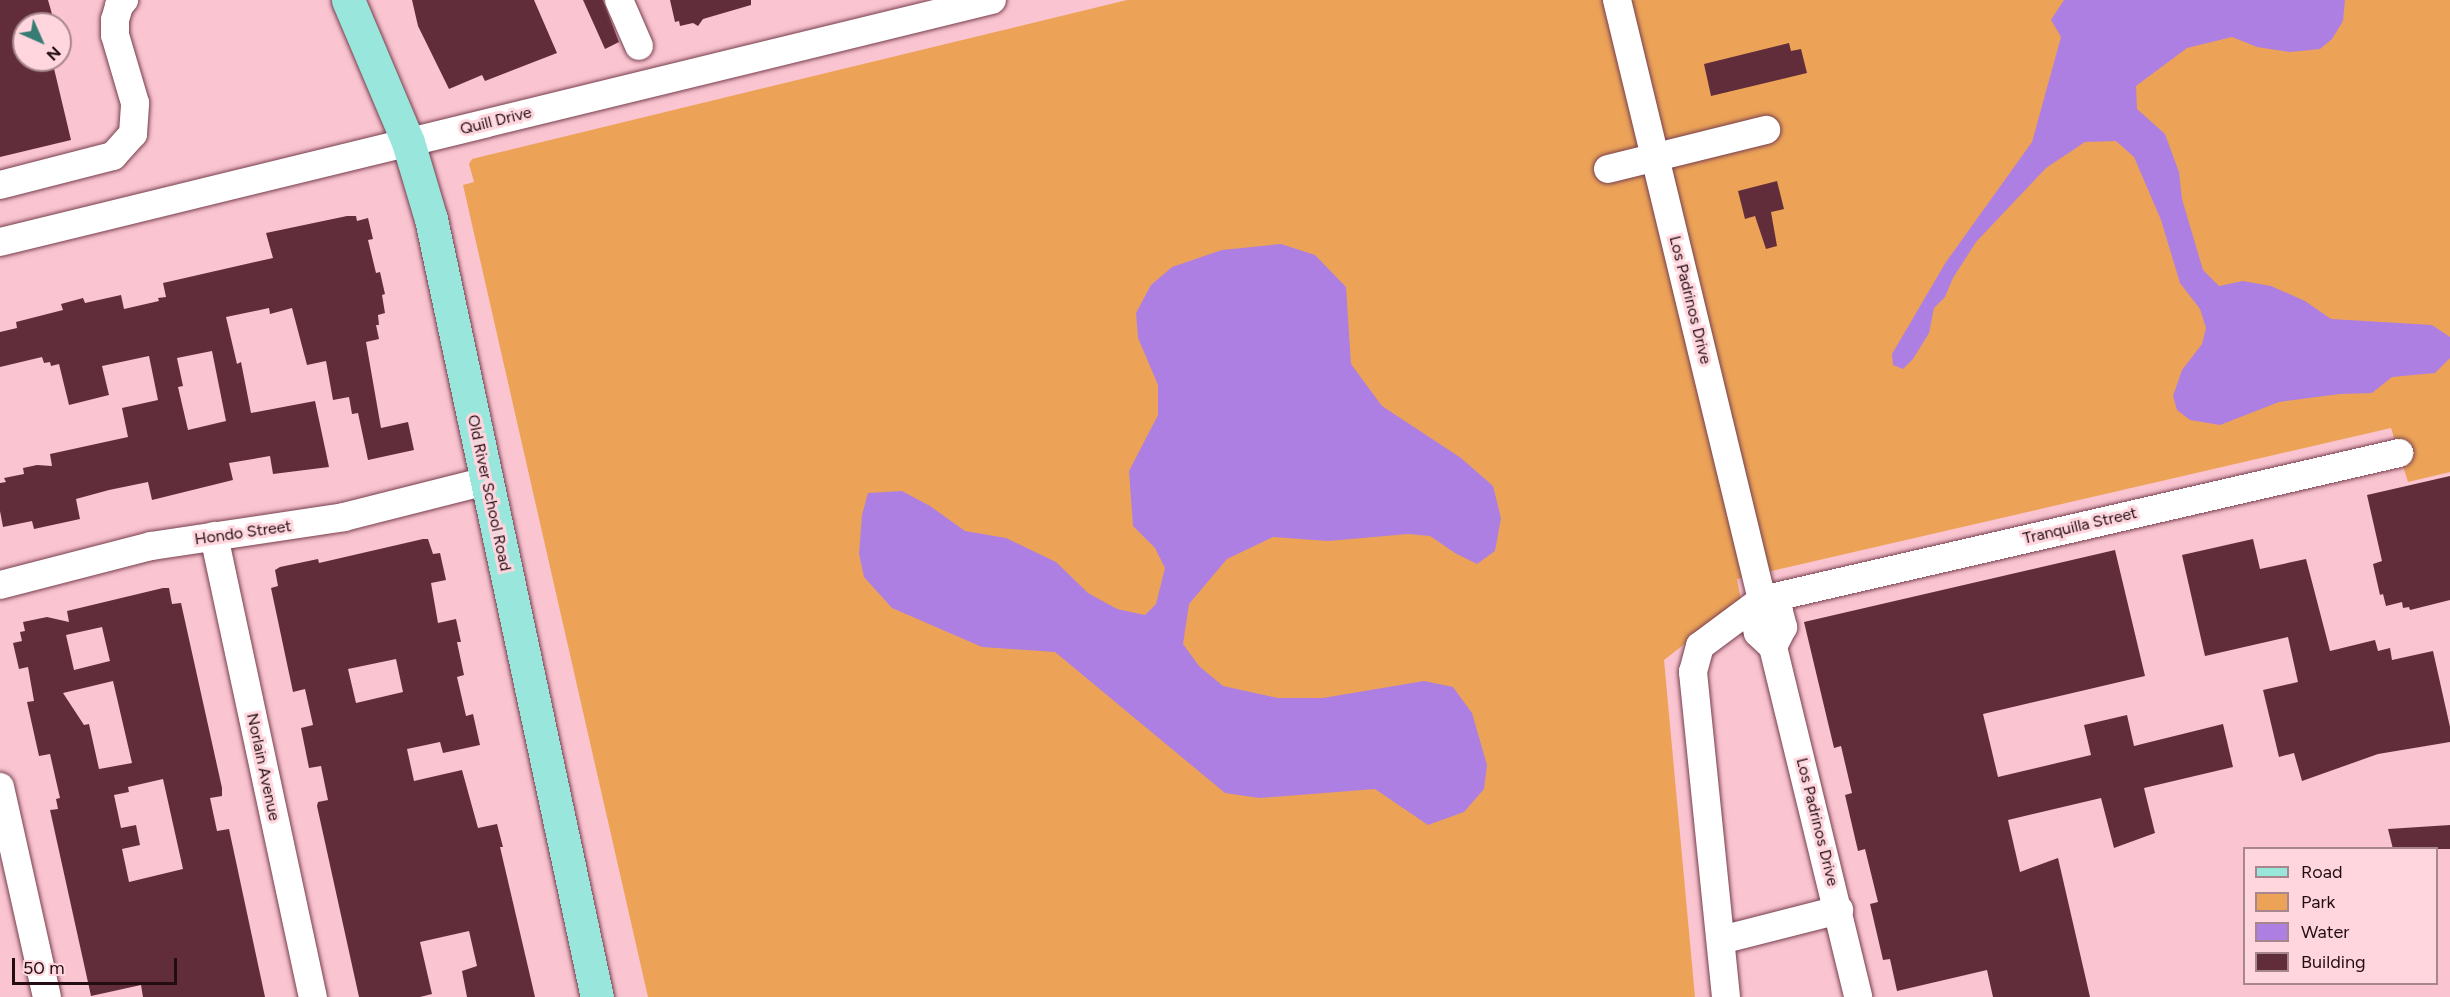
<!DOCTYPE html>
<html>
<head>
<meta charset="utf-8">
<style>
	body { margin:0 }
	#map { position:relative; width:2450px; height:997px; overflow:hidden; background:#fac4d0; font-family:Figtree,sans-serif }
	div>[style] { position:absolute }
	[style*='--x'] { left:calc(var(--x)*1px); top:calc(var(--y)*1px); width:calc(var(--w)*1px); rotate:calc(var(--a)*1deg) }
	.green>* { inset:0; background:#eca358 }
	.water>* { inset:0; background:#ad7fe2 }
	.building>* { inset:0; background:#622d3b }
	.roads { filter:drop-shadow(0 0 2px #773f4e) drop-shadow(0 0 2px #773f4e) }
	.minor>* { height:28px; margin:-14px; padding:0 14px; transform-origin:14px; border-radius:14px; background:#fff }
	.major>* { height:33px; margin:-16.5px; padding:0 16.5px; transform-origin:16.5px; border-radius:16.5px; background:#99e6dd }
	span { translate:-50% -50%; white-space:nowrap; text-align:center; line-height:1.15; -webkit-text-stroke:6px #ffd6de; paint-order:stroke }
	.street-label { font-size:16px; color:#230d13 }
	.legend { position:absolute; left:2243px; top:847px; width:195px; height:138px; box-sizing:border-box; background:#ffd6de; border:2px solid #a7868d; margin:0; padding:8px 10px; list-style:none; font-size:18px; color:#230d13 }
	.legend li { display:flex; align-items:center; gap:12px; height:30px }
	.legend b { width:30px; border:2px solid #a7868d }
	.north { position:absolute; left:12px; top:12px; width:60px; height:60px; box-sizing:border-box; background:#ffd6de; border:2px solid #a7868d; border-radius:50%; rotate:135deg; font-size:16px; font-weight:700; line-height:24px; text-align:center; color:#230d13 }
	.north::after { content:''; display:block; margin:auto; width:21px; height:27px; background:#367c73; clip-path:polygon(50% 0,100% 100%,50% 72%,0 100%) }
	.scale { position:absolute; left:12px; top:958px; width:165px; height:27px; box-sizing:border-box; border:3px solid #230d13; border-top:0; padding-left:8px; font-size:18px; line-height:21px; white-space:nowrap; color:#230d13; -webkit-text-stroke:4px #ffd6de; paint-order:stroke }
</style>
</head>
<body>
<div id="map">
	<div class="green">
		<i style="clip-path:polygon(1127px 0,2450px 0,2450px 472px,2408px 482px,2391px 428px,1737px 579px,1741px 600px,1664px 660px,1695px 997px,648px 997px,463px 185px,474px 182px,469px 164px,472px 159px)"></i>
	</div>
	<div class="water">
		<i style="clip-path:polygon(2064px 0,2345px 0,2343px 21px,2332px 39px,2320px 49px,2290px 52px,2257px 47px,2232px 37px,2187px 48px,2136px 86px,2137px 109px,2165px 134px,2179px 172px,2182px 199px,2203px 270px,2219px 286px,2243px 281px,2271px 286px,2305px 301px,2331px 319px,2432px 325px,2450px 337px,2450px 358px,2435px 373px,2392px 377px,2372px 393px,2340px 394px,2279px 402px,2220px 425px,2190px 420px,2177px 410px,2173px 396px,2182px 370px,2202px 344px,2206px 328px,2200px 309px,2180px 283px,2161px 220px,2134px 157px,2116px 141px,2085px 142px,2046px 168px,1976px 242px,1953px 278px,1945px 297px,1934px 308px,1929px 333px,1913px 359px,1903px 369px,1893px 365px,1892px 354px,1946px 262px,2032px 142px,2061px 37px,2051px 20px)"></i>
		<i style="clip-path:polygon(1281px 244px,1315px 255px,1346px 287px,1351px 364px,1382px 406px,1461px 458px,1493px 486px,1501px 518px,1495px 551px,1477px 564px,1455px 553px,1430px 536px,1408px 534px,1328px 541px,1273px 537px,1227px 559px,1189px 604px,1183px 644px,1199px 666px,1223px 686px,1278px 698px,1323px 698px,1424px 681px,1453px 687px,1472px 713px,1487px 765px,1484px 789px,1464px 812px,1428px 825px,1375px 789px,1259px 798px,1225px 793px,1055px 652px,982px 647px,892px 608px,864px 577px,859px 554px,862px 515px,868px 493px,902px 491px,930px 506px,965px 531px,1006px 538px,1056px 562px,1088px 593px,1117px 609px,1145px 615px,1156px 604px,1165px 568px,1155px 548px,1133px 526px,1129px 471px,1158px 415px,1158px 385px,1138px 338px,1136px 313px,1151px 285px,1172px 267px,1222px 250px)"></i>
	</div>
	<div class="building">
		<i style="clip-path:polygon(0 0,48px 0,52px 14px,41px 17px,43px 24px,24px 24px,24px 60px,52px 60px,71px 140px,0 157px)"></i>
		<i style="clip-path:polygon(412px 0,534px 0,557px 53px,485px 81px,482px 75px,449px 89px,418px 26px)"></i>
		<i style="clip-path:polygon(583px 0,603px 0,619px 42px,605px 49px)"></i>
		<i style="clip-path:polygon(670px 0,751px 0,751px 5px,703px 19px,698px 26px,693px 23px,680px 26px,679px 21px,675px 22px)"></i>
		<i style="clip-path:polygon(1789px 43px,1791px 51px,1801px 49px,1807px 73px,1711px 96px,1704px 64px)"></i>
		<i style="clip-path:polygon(1777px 181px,1784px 209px,1771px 212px,1777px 246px,1766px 249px,1755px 216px,1745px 219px,1738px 191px)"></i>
		<i style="clip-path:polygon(evenodd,347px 216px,356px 216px,357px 221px,368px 218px,373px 239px,368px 240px,376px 273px,380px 272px,385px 294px,382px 295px,385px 313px,378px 315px,379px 325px,376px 325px,379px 339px,366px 342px,381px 428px,408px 422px,414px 450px,368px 460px,358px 413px,352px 414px,349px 397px,333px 400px,326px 361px,307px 365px,292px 308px,270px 314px,269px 308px,226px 317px,237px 364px,241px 362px,251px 413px,315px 401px,329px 467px,273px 474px,270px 456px,229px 463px,233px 480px,152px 500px,148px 482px,109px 490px,76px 499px,80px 519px,34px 529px,32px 521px,3px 527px,0 511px,0 483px,6px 482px,4px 478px,24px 474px,23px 468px,37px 465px,52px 466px,50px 454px,128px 437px,122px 408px,158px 400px,149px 356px,102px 366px,109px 395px,69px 405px,59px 364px,51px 366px,50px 362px,44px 363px,42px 357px,0 367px,0 332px,17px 328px,16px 322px,63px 310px,61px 304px,83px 298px,85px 303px,121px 295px,124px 309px,159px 301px,158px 298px,166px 297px,163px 283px,273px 258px,266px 233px,347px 216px,212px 351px,226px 421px,188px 430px,178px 387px,183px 386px,177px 358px,212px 351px)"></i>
		<i style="clip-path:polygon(2450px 476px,2450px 600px,2410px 610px,2409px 607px,2403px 608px,2402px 602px,2386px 606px,2383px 594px,2380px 595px,2373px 564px,2382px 561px,2367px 495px)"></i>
		<i style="clip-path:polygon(evenodd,423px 539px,428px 539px,433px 554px,440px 553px,446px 580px,431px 583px,438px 623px,456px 619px,461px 642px,457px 642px,464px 675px,457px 677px,466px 716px,473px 714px,480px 745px,443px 753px,440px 742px,407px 749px,414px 781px,462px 770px,478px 828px,497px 824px,503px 847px,500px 847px,535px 997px,467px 997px,462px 971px,477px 966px,469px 931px,420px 942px,432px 994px,420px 997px,359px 997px,317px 806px,318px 802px,328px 800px,321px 766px,309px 768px,301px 728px,313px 725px,305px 689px,293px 692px,271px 588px,278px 586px,275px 570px,280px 567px,318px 559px,319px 563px,423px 539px,396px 659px,403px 692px,356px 703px,348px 669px,396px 659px)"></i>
		<i style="clip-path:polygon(2253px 539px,2260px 569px,2306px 559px,2330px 651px,2375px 640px,2378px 651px,2390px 648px,2392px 660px,2433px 651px,2450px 727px,2450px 742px,2378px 754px,2302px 781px,2294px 753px,2279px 757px,2263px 690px,2298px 682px,2288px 637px,2205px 656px,2182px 555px)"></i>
		<i style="clip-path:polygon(2115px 550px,2145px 676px,1983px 714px,1998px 777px,2091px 755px,2084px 725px,2127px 715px,2134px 746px,2223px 724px,2233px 767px,2144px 788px,2155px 833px,2114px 848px,2101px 798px,2008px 820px,2020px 872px,2058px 858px,2090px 997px,1993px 997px,1987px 970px,1897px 991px,1890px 959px,1883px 960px,1870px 904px,1878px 902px,1865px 849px,1858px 851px,1845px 795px,1852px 793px,1841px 746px,1834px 748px,1804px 622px)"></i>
		<i style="clip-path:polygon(evenodd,163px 588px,169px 588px,172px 604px,181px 603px,222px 788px,222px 796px,210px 798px,217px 831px,229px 829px,265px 997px,143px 997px,141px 985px,91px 996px,50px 810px,58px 809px,56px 799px,60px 798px,50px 754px,39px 756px,27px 702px,34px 701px,28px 667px,19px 669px,13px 643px,22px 641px,20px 632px,25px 631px,23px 622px,47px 617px,69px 622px,67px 611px,163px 588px,102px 627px,110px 661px,74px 670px,66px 635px,102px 627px,163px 588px,113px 681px,132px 763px,99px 769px,89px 724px,84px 725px,63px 693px,113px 681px,163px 588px,163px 779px,183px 869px,129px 882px,122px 849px,140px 845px,136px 825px,121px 828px,114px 795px,129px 792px,128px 787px,163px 779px)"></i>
		<i style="clip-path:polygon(2450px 825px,2450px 849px,2393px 849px,2388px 829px)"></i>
	</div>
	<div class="roads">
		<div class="minor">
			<i style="--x:619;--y:0;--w:50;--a:66.5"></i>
			<i style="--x:1617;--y:0;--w:617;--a:76.41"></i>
			<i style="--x:1762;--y:600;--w:18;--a:117"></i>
			<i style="--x:1754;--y:616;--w:17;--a:77"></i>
			<i style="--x:1758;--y:633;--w:21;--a:43"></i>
			<i style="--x:1773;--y:647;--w:360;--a:76.3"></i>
			<i style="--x:1608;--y:169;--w:163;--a:-13.9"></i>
			<i style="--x:0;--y:185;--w:117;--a:-14.4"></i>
			<i style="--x:113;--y:156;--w:30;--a:-48"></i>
			<i style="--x:133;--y:134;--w:31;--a:-86"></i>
			<i style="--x:135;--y:103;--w:71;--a:-106.4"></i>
			<i style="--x:115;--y:35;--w:15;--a:-90"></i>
			<i style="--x:115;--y:20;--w:15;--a:-74"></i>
			<i style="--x:119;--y:6;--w:8;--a:-50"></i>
			<i style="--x:0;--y:242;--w:1021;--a:-13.71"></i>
			<i style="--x:214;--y:536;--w:472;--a:77.9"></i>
			<i style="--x:0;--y:585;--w:156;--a:-14.5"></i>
			<i style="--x:151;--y:546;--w:195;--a:-8.5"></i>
			<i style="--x:344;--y:517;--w:146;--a:-14.2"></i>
			<i style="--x:1762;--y:600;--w:21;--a:35"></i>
			<i style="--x:1779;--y:612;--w:16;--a:75"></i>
			<i style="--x:1783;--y:627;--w:22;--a:117"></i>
			<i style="--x:0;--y:787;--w:215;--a:77.4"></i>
			<i style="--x:1721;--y:940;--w:122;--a:-14.3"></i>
			<i style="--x:1726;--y:997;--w:327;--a:-95.8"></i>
			<i style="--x:1693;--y:672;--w:27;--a:-75"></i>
			<i style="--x:1700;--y:646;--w:77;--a:-36.6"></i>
			<i style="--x:1762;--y:600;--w:654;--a:-12.99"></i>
		</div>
		<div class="major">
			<i style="--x:348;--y:0;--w:154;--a:67.1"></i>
			<i style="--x:408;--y:142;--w:80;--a:73.4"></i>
			<i style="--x:431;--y:219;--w:796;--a:77.96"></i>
		</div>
	</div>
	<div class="street-label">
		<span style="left:496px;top:121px;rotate:-14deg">Quill Drive</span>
		<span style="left:1690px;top:300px;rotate:76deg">Los Padrinos Drive</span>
		<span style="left:489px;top:493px;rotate:78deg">Old River School Road</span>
		<span style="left:2080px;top:526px;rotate:-13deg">Tranquilla Street</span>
		<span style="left:243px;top:533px;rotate:-8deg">Hondo Street</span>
		<span style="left:263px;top:767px;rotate:78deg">Norlain Avenue</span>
		<span style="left:1817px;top:822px;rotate:76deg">Los Padrinos Drive</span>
	</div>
	<ul class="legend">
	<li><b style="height:8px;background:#99e6dd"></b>Road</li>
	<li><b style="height:16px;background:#eca358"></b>Park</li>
	<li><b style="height:16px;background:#ad7fe2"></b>Water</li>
	<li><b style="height:16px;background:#622d3b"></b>Building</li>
	</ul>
	<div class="north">N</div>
	<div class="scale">50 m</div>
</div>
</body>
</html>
